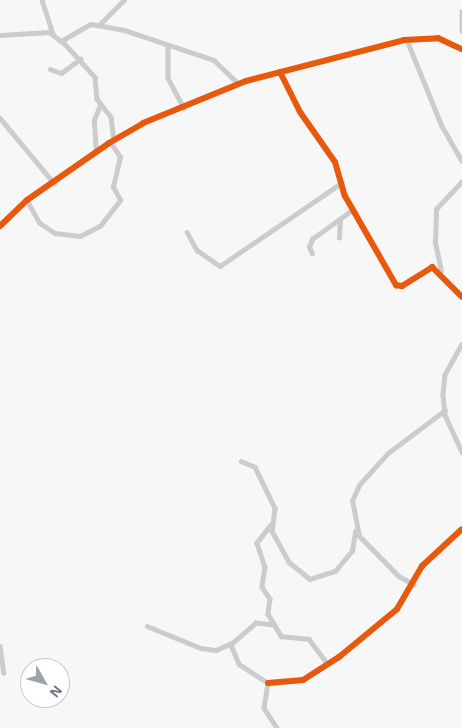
<!DOCTYPE html>
<html>
<head>
<meta charset="utf-8">
<style>
	body { margin:0 }
	#map { position:relative; width:462px; height:728px; overflow:hidden; background:#f7f7f7; font-family:Helvetica,sans-serif }
	div>[style] { position:absolute }
	[style*='--x'] { left:calc(var(--x)*1px); top:calc(var(--y)*1px); width:calc(var(--w)*1px); rotate:calc(var(--a)*1deg) }
	.minor>* { height:4.5px; margin:-2.25px; padding:0 2.25px; transform-origin:2.25px; border-radius:2.25px; background:#cccccd }
	.cycleway>* { height:6px; margin:-3px; padding:0 3px; transform-origin:3px; border-radius:3px; background:#e8590c }
	span { translate:-50% -50%; white-space:nowrap; text-align:center; line-height:1.15; -webkit-text-stroke:5px #fff; paint-order:stroke }
	.north { position:absolute; left:20px; top:658px; width:50px; height:50px; box-sizing:border-box; background:#fff; border:1px solid #c4c8cd; border-radius:50%; rotate:128deg; font-size:14px; font-weight:700; line-height:20px; text-align:center; color:#6b7682 }
	.north::after { content:''; display:block; margin:auto; width:18px; height:22px; background:#9ca3ab; clip-path:polygon(50% 0,100% 100%,50% 72%,0 100%) }
</style>
</head>
<body>
<div id="map">
	<div class="minor">
		<i style="--x:42;--y:0;--w:36;--a:72"></i>
		<i style="--x:462;--y:11;--w:20;--a:90"></i>
		<i style="--x:99;--y:25;--w:35;--a:-45"></i>
		<i style="--x:0;--y:35;--w:49;--a:-3.5"></i>
		<i style="--x:49;--y:32;--w:20;--a:37"></i>
		<i style="--x:65;--y:44;--w:45;--a:47.7"></i>
		<i style="--x:95;--y:77;--w:22;--a:85"></i>
		<i style="--x:97;--y:99;--w:23;--a:52"></i>
		<i style="--x:111;--y:117;--w:23;--a:83"></i>
		<i style="--x:407;--y:40;--w:93;--a:67.9"></i>
		<i style="--x:442;--y:126;--w:40;--a:60.3"></i>
		<i style="--x:61;--y:41;--w:34;--a:-30"></i>
		<i style="--x:91;--y:24;--w:34;--a:10"></i>
		<i style="--x:124;--y:30;--w:95;--a:18.4"></i>
		<i style="--x:214;--y:60;--w:35;--a:44"></i>
		<i style="--x:168;--y:46;--w:32;--a:90"></i>
		<i style="--x:168;--y:78;--w:34;--a:62"></i>
		<i style="--x:50;--y:69;--w:12;--a:20"></i>
		<i style="--x:61;--y:73;--w:24;--a:-36"></i>
		<i style="--x:280;--y:72;--w:45;--a:63.4"></i>
		<i style="--x:300;--y:112;--w:61;--a:55"></i>
		<i style="--x:335;--y:162;--w:35;--a:74"></i>
		<i style="--x:345;--y:196;--w:103;--a:60.2"></i>
		<i style="--x:396;--y:285;--w:6;--a:9"></i>
		<i style="--x:402;--y:286;--w:36;--a:-32"></i>
		<i style="--x:432;--y:267;--w:42;--a:45"></i>
		<i style="--x:0;--y:118;--w:85;--a:50.3"></i>
		<i style="--x:96;--y:152;--w:32;--a:-94"></i>
		<i style="--x:94;--y:120;--w:16;--a:-68"></i>
		<i style="--x:27;--y:200;--w:26;--a:61"></i>
		<i style="--x:40;--y:223;--w:18;--a:34"></i>
		<i style="--x:55;--y:233;--w:25;--a:7"></i>
		<i style="--x:80;--y:236;--w:22;--a:-27"></i>
		<i style="--x:100;--y:226;--w:33;--a:-52"></i>
		<i style="--x:120;--y:200;--w:15;--a:-118"></i>
		<i style="--x:113;--y:187;--w:31;--a:-77"></i>
		<i style="--x:120;--y:157;--w:18;--a:-124"></i>
		<i style="--x:0;--y:226;--w:37;--a:-44"></i>
		<i style="--x:27;--y:200;--w:100;--a:-34.8"></i>
		<i style="--x:109;--y:143;--w:39;--a:-30"></i>
		<i style="--x:143;--y:123;--w:111;--a:-22.2"></i>
		<i style="--x:246;--y:81;--w:163;--a:-14.5"></i>
		<i style="--x:404;--y:40;--w:34;--a:-3"></i>
		<i style="--x:438;--y:38;--w:26;--a:25"></i>
		<i style="--x:187;--y:232;--w:21;--a:61"></i>
		<i style="--x:197;--y:250;--w:28;--a:35"></i>
		<i style="--x:220;--y:266;--w:147;--a:-34.4"></i>
		<i style="--x:339;--y:238;--w:18;--a:-87"></i>
		<i style="--x:312;--y:254;--w:8;--a:-113"></i>
		<i style="--x:309;--y:247;--w:9;--a:-69"></i>
		<i style="--x:312;--y:239;--w:49;--a:-35.9"></i>
		<i style="--x:441;--y:271;--w:30;--a:-102"></i>
		<i style="--x:435;--y:242;--w:33;--a:-88"></i>
		<i style="--x:436;--y:209;--w:38;--a:-47"></i>
		<i style="--x:462;--y:344;--w:35;--a:119"></i>
		<i style="--x:445;--y:375;--w:20;--a:96"></i>
		<i style="--x:443;--y:395;--w:20;--a:84"></i>
		<i style="--x:445;--y:415;--w:41;--a:65.3"></i>
		<i style="--x:241;--y:461;--w:15;--a:23"></i>
		<i style="--x:255;--y:467;--w:46;--a:64"></i>
		<i style="--x:275;--y:508;--w:23;--a:97"></i>
		<i style="--x:272;--y:531;--w:35;--a:61"></i>
		<i style="--x:289;--y:562;--w:27;--a:39"></i>
		<i style="--x:310;--y:579;--w:26;--a:-18"></i>
		<i style="--x:335;--y:571;--w:26;--a:-50"></i>
		<i style="--x:352;--y:551;--w:20;--a:-81"></i>
		<i style="--x:271;--y:525;--w:23;--a:128"></i>
		<i style="--x:257;--y:543;--w:25;--a:72"></i>
		<i style="--x:265;--y:567;--w:20;--a:99"></i>
		<i style="--x:262;--y:587;--w:14;--a:56"></i>
		<i style="--x:270;--y:599;--w:15;--a:98"></i>
		<i style="--x:268;--y:614;--w:26;--a:59"></i>
		<i style="--x:281;--y:636;--w:28;--a:6"></i>
		<i style="--x:309;--y:639;--w:30;--a:53"></i>
		<i style="--x:414;--y:585;--w:18;--a:-151"></i>
		<i style="--x:398;--y:576;--w:56;--a:-134.3"></i>
		<i style="--x:359;--y:536;--w:36;--a:-101"></i>
		<i style="--x:352;--y:501;--w:17;--a:-66"></i>
		<i style="--x:359;--y:485;--w:43;--a:-47.8"></i>
		<i style="--x:388;--y:453;--w:71;--a:-37"></i>
		<i style="--x:273;--y:625;--w:17;--a:-173"></i>
		<i style="--x:256;--y:623;--w:33;--a:139"></i>
		<i style="--x:231;--y:645;--w:21;--a:67"></i>
		<i style="--x:239;--y:664;--w:35;--a:33"></i>
		<i style="--x:268;--y:683;--w:25;--a:99"></i>
		<i style="--x:264;--y:708;--w:24;--a:57"></i>
		<i style="--x:147;--y:626;--w:58;--a:22.2"></i>
		<i style="--x:201;--y:648;--w:15;--a:8"></i>
		<i style="--x:216;--y:650;--w:17;--a:-24"></i>
		<i style="--x:0;--y:646;--w:27;--a:82"></i>
		<i style="--x:268;--y:683;--w:35;--a:-5"></i>
		<i style="--x:303;--y:680;--w:43;--a:-32.6"></i>
		<i style="--x:339;--y:657;--w:75;--a:-39.6"></i>
		<i style="--x:397;--y:609;--w:50;--a:-59.8"></i>
		<i style="--x:422;--y:566;--w:54;--a:-42.8"></i>
	</div>
	<div class="cycleway">
		<i style="--x:280;--y:72;--w:45;--a:63.4"></i>
		<i style="--x:300;--y:112;--w:61;--a:55"></i>
		<i style="--x:335;--y:162;--w:35;--a:74"></i>
		<i style="--x:345;--y:196;--w:103;--a:60.2"></i>
		<i style="--x:396;--y:285;--w:6;--a:9"></i>
		<i style="--x:402;--y:286;--w:36;--a:-32"></i>
		<i style="--x:432;--y:267;--w:42;--a:45"></i>
		<i style="--x:0;--y:226;--w:37;--a:-44"></i>
		<i style="--x:27;--y:200;--w:100;--a:-34.8"></i>
		<i style="--x:109;--y:143;--w:39;--a:-30"></i>
		<i style="--x:143;--y:123;--w:111;--a:-22.2"></i>
		<i style="--x:246;--y:81;--w:163;--a:-14.5"></i>
		<i style="--x:404;--y:40;--w:34;--a:-3"></i>
		<i style="--x:438;--y:38;--w:26;--a:25"></i>
		<i style="--x:268;--y:683;--w:35;--a:-5"></i>
		<i style="--x:303;--y:680;--w:43;--a:-32.6"></i>
		<i style="--x:339;--y:657;--w:75;--a:-39.6"></i>
		<i style="--x:397;--y:609;--w:50;--a:-59.8"></i>
		<i style="--x:422;--y:566;--w:54;--a:-42.8"></i>
	</div>
	<div class="north">N</div>
</div>
</body>
</html>
